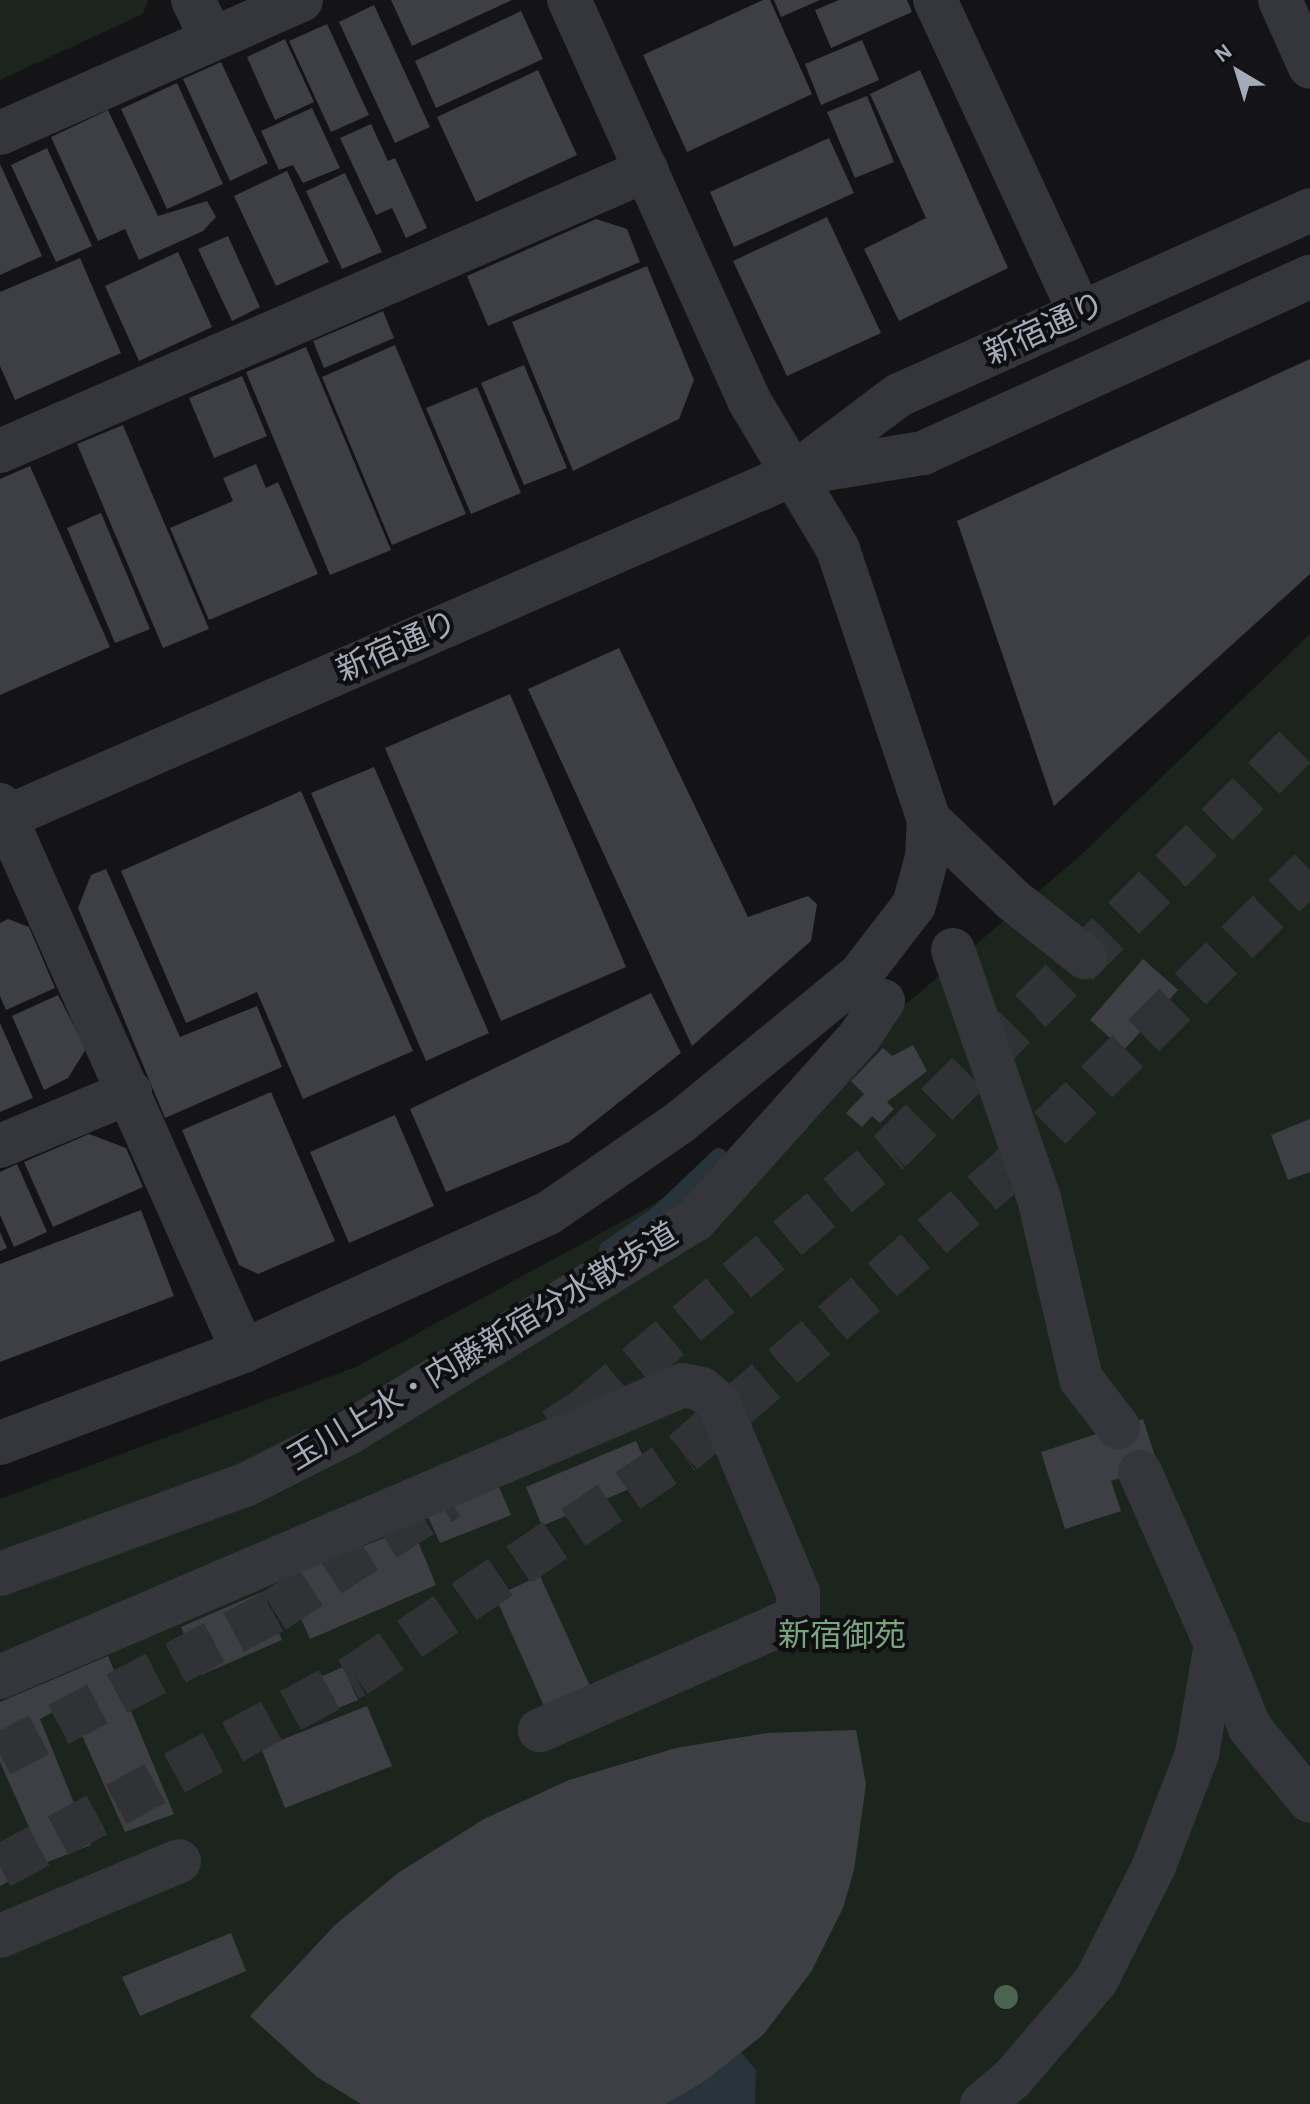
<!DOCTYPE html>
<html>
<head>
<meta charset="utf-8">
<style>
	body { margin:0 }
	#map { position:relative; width:1310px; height:2104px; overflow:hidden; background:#141416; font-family:"Alegreya Sans","Noto Sans JP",sans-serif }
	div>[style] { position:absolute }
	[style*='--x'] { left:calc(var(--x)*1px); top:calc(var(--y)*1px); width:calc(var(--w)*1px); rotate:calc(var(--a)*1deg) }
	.green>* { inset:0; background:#1c251d }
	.water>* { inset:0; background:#29333b }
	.stream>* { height:16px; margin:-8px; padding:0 8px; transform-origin:8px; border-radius:8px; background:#29333b }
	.building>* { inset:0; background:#3e3f44 }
	.highway-tunnel>* { height:44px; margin-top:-22px; transform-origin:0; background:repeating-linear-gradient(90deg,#313236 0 44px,transparent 0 66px) }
	.minor>* { height:44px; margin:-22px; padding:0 22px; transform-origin:22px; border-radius:22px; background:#35363c }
	.trees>* { width:24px; height:24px; margin:-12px; border-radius:50%; background:#4c634f }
	span { translate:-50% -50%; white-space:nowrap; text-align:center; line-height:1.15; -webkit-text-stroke:8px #0f0f11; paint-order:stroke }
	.street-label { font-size:32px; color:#a5aab8 }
	.park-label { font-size:32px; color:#7aa47e }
	.north { position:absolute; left:1198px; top:32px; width:80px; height:80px; -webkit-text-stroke:6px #0f0f11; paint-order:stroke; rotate:322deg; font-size:22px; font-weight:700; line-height:32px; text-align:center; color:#a5aab8 }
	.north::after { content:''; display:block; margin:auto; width:28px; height:36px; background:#a5aab8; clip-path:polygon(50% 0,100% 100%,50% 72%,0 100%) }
</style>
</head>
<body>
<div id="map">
	<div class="green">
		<i style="clip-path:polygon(0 0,148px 0,143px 14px,0 80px)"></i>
		<i style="clip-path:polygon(1310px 634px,1310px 2104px,0 2104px,0 1499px,356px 1367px,651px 1206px,743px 1143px,1080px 856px)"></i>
	</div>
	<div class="water">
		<i style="clip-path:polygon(741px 2052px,756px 2070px,755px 2104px,666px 2104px)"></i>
	</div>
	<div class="stream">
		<i style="--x:607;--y:1249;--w:62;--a:-34.5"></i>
		<i style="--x:658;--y:1214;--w:84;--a:-43.6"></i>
	</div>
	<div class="building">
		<i style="clip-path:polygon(391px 0,512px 0,412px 46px)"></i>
		<i style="clip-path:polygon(763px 0,770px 0,812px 94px,687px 152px,643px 55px)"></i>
		<i style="clip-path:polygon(774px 0,820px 0,781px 17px)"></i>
		<i style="clip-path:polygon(839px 0,907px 0,912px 12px,831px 48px,815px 10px)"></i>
		<i style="clip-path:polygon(374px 5px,430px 127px,395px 143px,339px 22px)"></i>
		<i style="clip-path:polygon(521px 11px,543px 59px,436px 108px,415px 61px)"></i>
		<i style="clip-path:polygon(327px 24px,369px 115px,331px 132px,289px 41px)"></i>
		<i style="clip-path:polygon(285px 39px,314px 102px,275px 120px,247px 57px)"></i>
		<i style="clip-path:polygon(862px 40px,879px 80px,821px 105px,805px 64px)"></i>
		<i style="clip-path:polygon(221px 62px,268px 163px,230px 181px,183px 79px)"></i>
		<i style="clip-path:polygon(538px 70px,577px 155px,476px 202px,437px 117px)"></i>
		<i style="clip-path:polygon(920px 70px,1008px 268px,899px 321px,864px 249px,926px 218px,870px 94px)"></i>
		<i style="clip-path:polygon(177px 83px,223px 184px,167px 209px,121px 109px)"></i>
		<i style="clip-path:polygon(867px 96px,894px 162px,855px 178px,827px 112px)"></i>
		<i style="clip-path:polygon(312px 108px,340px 168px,303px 183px,293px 165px,279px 170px,261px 131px)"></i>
		<i style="clip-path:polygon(108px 110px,158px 216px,207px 201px,216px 217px,203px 231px,139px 260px,125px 229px,98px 241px,51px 137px)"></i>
		<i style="clip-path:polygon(371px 124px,388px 161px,395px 158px,427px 228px,406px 238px,392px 208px,376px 215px,340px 138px)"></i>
		<i style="clip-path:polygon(829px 138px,854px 193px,734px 247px,710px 192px)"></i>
		<i style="clip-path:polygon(47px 148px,92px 246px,56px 262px,11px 165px)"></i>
		<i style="clip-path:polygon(0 164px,42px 256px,0 275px)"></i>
		<i style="clip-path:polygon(287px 171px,329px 262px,276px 286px,234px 196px)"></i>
		<i style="clip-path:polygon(345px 173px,382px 252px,342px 269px,306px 191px)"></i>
		<i style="clip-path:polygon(827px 217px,881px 333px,787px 376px,733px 261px)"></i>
		<i style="clip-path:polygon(596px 219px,627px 229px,640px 262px,488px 326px,467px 276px)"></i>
		<i style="clip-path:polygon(228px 236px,260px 307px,232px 321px,198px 249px)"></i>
		<i style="clip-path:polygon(178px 252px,212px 327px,139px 361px,105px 286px)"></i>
		<i style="clip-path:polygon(80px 258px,121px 353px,15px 400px,0 366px,0 292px)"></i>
		<i style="clip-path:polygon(647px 266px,694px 380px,679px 419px,573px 471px,512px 322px)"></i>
		<i style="clip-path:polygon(383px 311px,394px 338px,324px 368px,313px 341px)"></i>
		<i style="clip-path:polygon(395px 345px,466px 514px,392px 545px,322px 377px)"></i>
		<i style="clip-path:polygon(306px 347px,391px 550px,330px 575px,246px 372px)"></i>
		<i style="clip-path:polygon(1310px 359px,1310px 574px,1054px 806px,957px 521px)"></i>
		<i style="clip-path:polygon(524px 365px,567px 468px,524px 485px,481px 383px)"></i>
		<i style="clip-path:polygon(242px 376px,267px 436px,214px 458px,189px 398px)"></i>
		<i style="clip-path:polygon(477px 387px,521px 493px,471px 514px,426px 408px)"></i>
		<i style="clip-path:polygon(123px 425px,209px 629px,163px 648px,77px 444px)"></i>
		<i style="clip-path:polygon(256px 464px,266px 488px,278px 482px,318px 574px,209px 620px,170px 528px,233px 501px,223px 478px)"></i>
		<i style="clip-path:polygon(30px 466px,110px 647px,0 695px,0 479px)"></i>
		<i style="clip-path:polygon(101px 513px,150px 629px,115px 643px,67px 528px)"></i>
		<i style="clip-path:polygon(619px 648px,748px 917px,808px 896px,817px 904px,811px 941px,692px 1046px,528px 689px)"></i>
		<i style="clip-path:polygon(510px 694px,626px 967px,501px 1021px,385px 748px)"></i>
		<i style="clip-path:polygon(374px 767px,489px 1033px,426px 1061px,311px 793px)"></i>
		<i style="clip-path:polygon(301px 791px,413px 1051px,303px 1099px,257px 992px,186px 1023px,121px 871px)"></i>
		<i style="clip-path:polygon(106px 869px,180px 1037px,257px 1006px,282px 1067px,165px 1118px,78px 908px,91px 875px)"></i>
		<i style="clip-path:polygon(8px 919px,29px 927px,55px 988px,6px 1010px,0 996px,0 923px)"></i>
		<i style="clip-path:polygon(1143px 959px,1178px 990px,1124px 1050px,1090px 1020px)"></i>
		<i style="clip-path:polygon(651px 993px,681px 1053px,569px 1142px,446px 1192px,410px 1109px)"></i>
		<i style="clip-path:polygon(58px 995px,86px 1049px,68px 1078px,44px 1090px,12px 1016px)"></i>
		<i style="clip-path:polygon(0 1023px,33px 1098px,0 1112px)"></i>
		<i style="clip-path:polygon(913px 1045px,927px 1071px,887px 1102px,894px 1109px,880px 1123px,872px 1116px,862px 1127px,846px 1113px,864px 1094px,851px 1081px,883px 1048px,892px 1056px)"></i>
		<i style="clip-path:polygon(271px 1092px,335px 1241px,258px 1274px,239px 1265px,182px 1130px)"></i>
		<i style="clip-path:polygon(395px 1115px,434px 1206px,349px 1243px,310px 1152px)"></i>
		<i style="clip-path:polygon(1310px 1119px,1310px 1172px,1288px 1180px,1271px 1135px)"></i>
		<i style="clip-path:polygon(89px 1134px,126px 1148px,143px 1187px,53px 1227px,24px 1162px)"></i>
		<i style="clip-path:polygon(17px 1164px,47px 1232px,14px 1247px,0 1215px,0 1172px)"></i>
		<i style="clip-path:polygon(141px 1210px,174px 1296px,0 1362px,0 1264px)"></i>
		<i style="clip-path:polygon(0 1232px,7px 1248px,0 1251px)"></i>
		<i style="clip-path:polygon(1143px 1419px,1158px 1466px,1111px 1481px,1121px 1511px,1065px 1529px,1041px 1452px)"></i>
		<i style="clip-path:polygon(636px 1441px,653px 1479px,542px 1526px,526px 1487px)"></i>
		<i style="clip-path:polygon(499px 1487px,511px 1515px,440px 1543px,428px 1517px)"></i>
		<i style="clip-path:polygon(412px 1527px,436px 1585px,310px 1639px,283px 1578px)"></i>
		<i style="clip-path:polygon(540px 1576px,590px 1686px,544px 1706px,495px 1596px)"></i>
		<i style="clip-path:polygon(262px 1592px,282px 1640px,201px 1675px,181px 1627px)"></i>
		<i style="clip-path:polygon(108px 1656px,174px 1814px,125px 1832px,68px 1704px,40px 1719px,91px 1845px,45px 1863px,0 1762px,0 1702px)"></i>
		<i style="clip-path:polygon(343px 1667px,358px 1700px,310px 1719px,297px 1687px)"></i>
		<i style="clip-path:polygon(367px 1706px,392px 1766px,285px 1808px,261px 1748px)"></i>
		<i style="clip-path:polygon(856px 1730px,866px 1784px,854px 1870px,843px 1908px,811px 1972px,763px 2035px,706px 2080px,666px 2104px,361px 2104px,317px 2077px,250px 2016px,335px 1925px,398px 1873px,484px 1819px,569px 1780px,676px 1748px,767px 1733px)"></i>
		<i style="clip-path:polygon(0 1859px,9px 1881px,0 1886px)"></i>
		<i style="clip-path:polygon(231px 1933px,246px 1971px,140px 2016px,122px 1977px)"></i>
	</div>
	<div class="highway-tunnel">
		<i style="--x:554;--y:1430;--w:38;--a:-33"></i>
		<i style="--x:586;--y:1409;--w:399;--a:-40.3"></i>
		<i style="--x:890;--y:1151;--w:593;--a:-44.93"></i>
		<i style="--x:0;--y:1755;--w:310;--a:-27.7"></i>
		<i style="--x:274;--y:1611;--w:208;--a:-32.9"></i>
		<i style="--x:0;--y:1867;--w:403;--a:-28.3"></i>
		<i style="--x:355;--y:1676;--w:397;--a:-34.2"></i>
		<i style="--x:683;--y:1453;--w:424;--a:-41"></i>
		<i style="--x:1003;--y:1175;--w:433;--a:-44.8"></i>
	</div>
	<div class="minor">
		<i style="--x:193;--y:0;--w:43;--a:64"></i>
		<i style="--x:935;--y:0;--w:345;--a:65.1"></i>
		<i style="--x:1280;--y:0;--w:73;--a:65.9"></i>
		<i style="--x:0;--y:133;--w:329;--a:-23.8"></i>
		<i style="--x:0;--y:451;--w:705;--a:-23.48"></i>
		<i style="--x:799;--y:470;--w:125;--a:-36.9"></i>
		<i style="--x:899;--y:395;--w:451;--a:-24.2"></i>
		<i style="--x:0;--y:805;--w:598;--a:66.01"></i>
		<i style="--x:0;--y:820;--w:866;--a:-23.55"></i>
		<i style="--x:794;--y:474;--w:131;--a:-9.2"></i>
		<i style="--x:923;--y:453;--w:425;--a:-24.5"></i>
		<i style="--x:929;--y:820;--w:116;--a:43.6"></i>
		<i style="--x:1013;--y:900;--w:92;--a:38.4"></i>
		<i style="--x:953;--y:950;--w:262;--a:70.9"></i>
		<i style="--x:1039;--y:1198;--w:186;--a:76.9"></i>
		<i style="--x:1081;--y:1379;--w:61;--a:52.4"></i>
		<i style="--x:0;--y:1146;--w:141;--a:-22.6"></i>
		<i style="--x:0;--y:1443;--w:260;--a:-20.7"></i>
		<i style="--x:243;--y:1351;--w:333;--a:-24.3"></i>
		<i style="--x:547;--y:1214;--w:160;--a:-34.6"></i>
		<i style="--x:679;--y:1123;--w:234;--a:-39.3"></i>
		<i style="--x:860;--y:975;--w:88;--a:-52.4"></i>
		<i style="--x:914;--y:905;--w:50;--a:-74.8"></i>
		<i style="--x:927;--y:857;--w:37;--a:-87"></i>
		<i style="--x:929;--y:820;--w:286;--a:-108.6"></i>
		<i style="--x:838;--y:549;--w:174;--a:-120.9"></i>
		<i style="--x:749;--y:400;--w:439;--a:-114.2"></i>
		<i style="--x:1140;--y:1472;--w:188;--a:66.2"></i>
		<i style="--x:0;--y:1574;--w:261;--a:-20"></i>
		<i style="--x:245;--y:1485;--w:118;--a:-26.8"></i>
		<i style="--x:350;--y:1432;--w:405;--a:-31.6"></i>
		<i style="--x:695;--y:1220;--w:247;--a:-48.1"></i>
		<i style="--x:860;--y:1036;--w:42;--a:-56.7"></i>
		<i style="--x:0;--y:1677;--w:743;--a:-23.15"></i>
		<i style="--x:683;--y:1385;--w:19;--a:12"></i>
		<i style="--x:702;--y:1389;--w:23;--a:41"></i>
		<i style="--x:719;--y:1404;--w:205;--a:67.3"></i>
		<i style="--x:798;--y:1593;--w:24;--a:90"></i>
		<i style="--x:798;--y:1617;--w:282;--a:156.3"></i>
		<i style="--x:0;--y:1936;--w:194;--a:-22.7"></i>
		<i style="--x:982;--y:2104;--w:39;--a:-40"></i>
		<i style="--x:1012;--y:2079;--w:129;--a:-49.4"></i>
		<i style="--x:1096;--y:1981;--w:129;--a:-63.2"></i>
		<i style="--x:1154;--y:1866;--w:120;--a:-69"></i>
		<i style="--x:1197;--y:1754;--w:112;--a:-80.2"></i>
		<i style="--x:1216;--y:1644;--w:91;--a:68"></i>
		<i style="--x:1250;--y:1728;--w:94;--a:50.6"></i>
	</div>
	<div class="trees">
		<i style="left:1006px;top:1997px"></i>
	</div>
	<div class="street-label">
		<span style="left:1045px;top:329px;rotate:-25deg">新宿通り</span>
		<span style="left:397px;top:647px;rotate:-24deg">新宿通り</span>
		<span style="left:483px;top:1347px;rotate:-31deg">玉川上水・内藤新宿分水散歩道</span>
	</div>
	<div class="park-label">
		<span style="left:842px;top:1636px">新宿御苑</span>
	</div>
	<div class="north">N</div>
</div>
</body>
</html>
